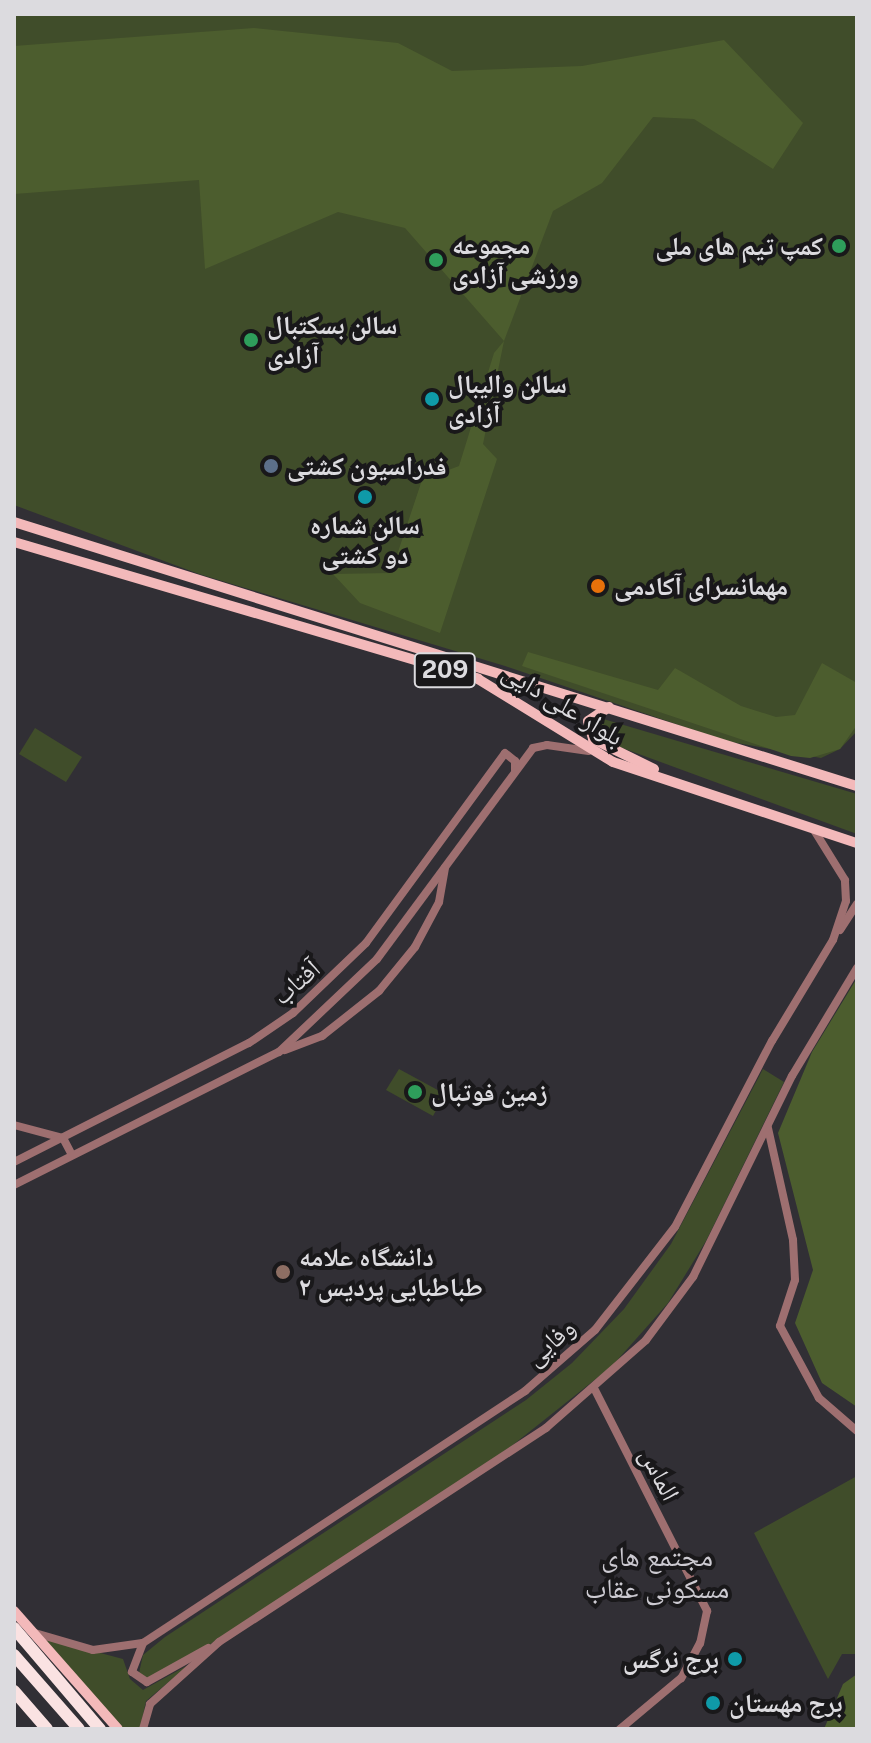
<!DOCTYPE html>
<html>
<head>
<meta charset="utf-8">
<style>
	body { margin:0 }
	#map { position:relative; width:871px; height:1743px; overflow:hidden; background:#312f35; font-family:"Public Sans","Noto Naskh Arabic",sans-serif }
	div>[style] { position:absolute }
	[style*='--x'] { left:calc(var(--x)*1px); top:calc(var(--y)*1px); width:calc(var(--w)*1px); rotate:calc(var(--a)*1deg) }
	.green>* { inset:0; background:#404d2a }
	.forest>* { inset:0; background:#4c5d2e }
	.minor>* { height:8px; margin:-4px; padding:0 4px; transform-origin:4px; border-radius:4px; background:#9e6f70 }
	.major>* { height:10px; margin:-5px; padding:0 5px; transform-origin:5px; border-radius:5px; background:#f3b9ba }
	.highway>* { height:12px; margin:-6px; padding:0 6px; transform-origin:6px; border-radius:6px; background:#fae2e2 }
	.dots>* { width:22px; height:22px; translate:-50% -50%; box-sizing:border-box; border:4px solid #19181a; border-radius:50% }
	span { translate:-50% -50%; white-space:nowrap; text-align:center; line-height:1.15; -webkit-text-stroke:8px #19181a; paint-order:stroke }
	.shield-label span { padding:2px 6px; background:#19181a; border:2px solid; border-radius:6px; -webkit-text-stroke-width:0 }
	.shield-label { font-size:24px; color:#dcdbdf; font-weight:700 }
	.poi-label { font-size:26px; color:#dcdbdf; font-weight:700 }
	.left { translate:0 -50%; text-align:left }
	.right { translate:-100% -50%; text-align:right }
	.street-label { font-size:26px; color:#dcdbdf }
	.neighbourhood-label { font-size:28px; color:#cccad1 }
	.frame { position:absolute; inset:0; border:16px solid #dcdbdf; pointer-events:none }
</style>
</head>
<body>
<div id="map">
	<div class="green">
		<i style="clip-path:polygon(14px 14px,857px 14px,857px 731px,840px 749px,821px 758px,726px 741px,505px 666px,199px 574px,14px 505px)"></i>
		<i style="clip-path:polygon(600px 718px,857px 794px,857px 834px,606px 742px,594px 732px)"></i>
		<i style="clip-path:polygon(35px 728px,82px 757px,66px 782px,19px 754px)"></i>
		<i style="clip-path:polygon(399px 1069px,445px 1094px,433px 1116px,386px 1090px)"></i>
		<i style="clip-path:polygon(763px 1069px,784px 1082px,706px 1241px,668px 1303px,612px 1366px,509px 1448px,183px 1662px,147px 1678px,139px 1673px,143px 1655px,165px 1637px,526px 1400px,572px 1363px,624px 1309px,671px 1244px)"></i>
		<i style="clip-path:polygon(857px 1476px,857px 1654px,842px 1654px,828px 1679px,754px 1533px)"></i>
		<i style="clip-path:polygon(44px 1638px,123px 1659px,130px 1679px,143px 1690px,190px 1664px,146px 1701px,140px 1729px,124px 1729px)"></i>
	</div>
	<div class="forest">
		<i style="clip-path:polygon(254px 28px,398px 43px,452px 71px,582px 66px,724px 40px,803px 123px,773px 169px,694px 119px,653px 117px,602px 183px,553px 211px,504px 341px,483px 444px,497px 459px,440px 633px,360px 603px,333px 574px,391px 573px,422px 480px,459px 466px,494px 353px,504px 341px,405px 228px,338px 212px,205px 269px,199px 180px,14px 194px,14px 46px)"></i>
		<i style="clip-path:polygon(528px 652px,658px 690px,675px 668px,741px 706px,776px 717px,795px 715px,822px 663px,857px 683px,857px 725px,840px 749px,810px 758px,791px 756px,522px 666px)"></i>
		<i style="clip-path:polygon(857px 978px,857px 1407px,822px 1383px,795px 1323px,813px 1270px,778px 1133px,812px 1052px)"></i>
		<i style="clip-path:polygon(857px 1674px,857px 1729px,824px 1729px,843px 1684px)"></i>
	</div>
	<div class="minor">
		<i style="--x:840;--y:930;--w:31;--a:-57"></i>
		<i style="--x:285;--y:1050;--w:40;--a:-21"></i>
		<i style="--x:322;--y:1036;--w:73;--a:-38.3"></i>
		<i style="--x:379;--y:991;--w:57;--a:-50.7"></i>
		<i style="--x:415;--y:947;--w:51;--a:-61.9"></i>
		<i style="--x:439;--y:902;--w:35;--a:-80"></i>
		<i style="--x:14;--y:1125;--w:51;--a:14.9"></i>
		<i style="--x:63;--y:1138;--w:19;--a:62"></i>
		<i style="--x:768;--y:1128;--w:115;--a:77.4"></i>
		<i style="--x:793;--y:1240;--w:40;--a:87.1"></i>
		<i style="--x:795;--y:1280;--w:48;--a:108.1"></i>
		<i style="--x:780;--y:1326;--w:82;--a:61.6"></i>
		<i style="--x:819;--y:1398;--w:50;--a:41"></i>
		<i style="--x:14;--y:1162;--w:263;--a:-26.9"></i>
		<i style="--x:249;--y:1043;--w:53;--a:-34.3"></i>
		<i style="--x:293;--y:1013;--w:101;--a:-43.8"></i>
		<i style="--x:366;--y:943;--w:235;--a:-53.8"></i>
		<i style="--x:505;--y:753;--w:13;--a:39"></i>
		<i style="--x:515;--y:761;--w:9;--a:90"></i>
		<i style="--x:14;--y:1185;--w:297;--a:-26.7"></i>
		<i style="--x:279;--y:1052;--w:135;--a:-43.5"></i>
		<i style="--x:377;--y:959;--w:262;--a:-53.5"></i>
		<i style="--x:533;--y:748;--w:14;--a:-12"></i>
		<i style="--x:547;--y:745;--w:42;--a:8.1"></i>
		<i style="--x:595;--y:1390;--w:248;--a:63.1"></i>
		<i style="--x:707;--y:1611;--w:33;--a:102"></i>
		<i style="--x:700;--y:1643;--w:40;--a:118"></i>
		<i style="--x:681;--y:1678;--w:80;--a:140.1"></i>
		<i style="--x:35;--y:1633;--w:60;--a:16.3"></i>
		<i style="--x:93;--y:1650;--w:50;--a:-8"></i>
		<i style="--x:143;--y:1643;--w:458;--a:-33.4"></i>
		<i style="--x:525;--y:1391;--w:93;--a:-41.1"></i>
		<i style="--x:595;--y:1330;--w:130;--a:-52.2"></i>
		<i style="--x:675;--y:1227;--w:210;--a:-62.5"></i>
		<i style="--x:772;--y:1041;--w:118;--a:-58.9"></i>
		<i style="--x:833;--y:940;--w:41;--a:-71.6"></i>
		<i style="--x:846;--y:901;--w:21;--a:-93"></i>
		<i style="--x:845;--y:880;--w:59;--a:-121.8"></i>
		<i style="--x:143;--y:1643;--w:31;--a:111"></i>
		<i style="--x:132;--y:1672;--w:18;--a:34"></i>
		<i style="--x:147;--y:1682;--w:70;--a:-29.1"></i>
		<i style="--x:143;--y:1729;--w:26;--a:-74"></i>
		<i style="--x:150;--y:1704;--w:93;--a:-41.9"></i>
		<i style="--x:219;--y:1642;--w:391;--a:-33.2"></i>
		<i style="--x:546;--y:1428;--w:133;--a:-41.3"></i>
		<i style="--x:646;--y:1340;--w:79;--a:-53.3"></i>
		<i style="--x:693;--y:1277;--w:224;--a:-63.8"></i>
		<i style="--x:792;--y:1076;--w:126;--a:-59"></i>
	</div>
	<div class="major">
		<i style="--x:14;--y:522;--w:883;--a:17.39"></i>
		<i style="--x:14;--y:542;--w:484;--a:16.4"></i>
		<i style="--x:478;--y:679;--w:158;--a:31.6"></i>
		<i style="--x:613;--y:762;--w:257;--a:18.4"></i>
		<i style="--x:609;--y:707;--w:25;--a:146"></i>
		<i style="--x:588;--y:721;--w:19;--a:74"></i>
		<i style="--x:593;--y:739;--w:68;--a:26.2"></i>
		<i style="--x:14;--y:1611;--w:157;--a:48.6"></i>
	</div>
	<div class="highway">
		<i style="--x:14;--y:1628;--w:133;--a:49.6"></i>
		<i style="--x:14;--y:1655;--w:98;--a:48.7"></i>
		<i style="--x:14;--y:1691;--w:50;--a:49"></i>
	</div>
	<div class="dots">
		<i style="left:839px;top:246px;background:#2e9e5b"></i>
		<i style="left:436px;top:260px;background:#2e9e5b"></i>
		<i style="left:251px;top:340px;background:#2e9e5b"></i>
		<i style="left:432px;top:399px;background:#0f9aa8"></i>
		<i style="left:271px;top:466px;background:#5c6f8a"></i>
		<i style="left:365px;top:497px;background:#0f9aa8"></i>
		<i style="left:598px;top:586px;background:#e8710a"></i>
		<i style="left:415px;top:1092px;background:#2e9e5b"></i>
		<i style="left:283px;top:1272px;background:#8d6e63"></i>
		<i style="left:735px;top:1659px;background:#0f9aa8"></i>
		<i style="left:713px;top:1703px;background:#0f9aa8"></i>
	</div>
	<div class="shield-label">
		<span style="left:445px;top:670px">209</span>
	</div>
	<div class="poi-label">
		<span class="left" style="left:452px;top:260px">مجموعه<br>ورزشی آزادی</span>
		<span class="right" style="left:823px;top:246px">کمپ تیم های ملی</span>
		<span class="left" style="left:267px;top:340px">سالن بسکتبال<br>آزادی</span>
		<span class="left" style="left:448px;top:399px">سالن والیبال<br>آزادی</span>
		<span class="left" style="left:287px;top:466px">فدراسیون کشتی</span>
		<span style="left:365px;top:540px">سالن شماره<br>دو کشتی</span>
		<span class="left" style="left:614px;top:586px">مهمانسرای آکادمی</span>
		<span class="left" style="left:431px;top:1092px">زمین فوتبال</span>
		<span class="left" style="left:299px;top:1272px">دانشگاه علامه<br>طباطبایی پردیس ۲</span>
		<span class="right" style="left:719px;top:1659px">برج نرگس</span>
		<span class="left" style="left:729px;top:1703px">برج مهستان</span>
	</div>
	<div class="street-label">
		<span style="left:563px;top:704px;rotate:31deg">بلوار علی دایی</span>
		<span style="left:296px;top:982px;rotate:-41deg">آفتاب</span>
		<span style="left:550px;top:1342px;rotate:-41deg">وفایی</span>
		<span style="left:660px;top:1474px;rotate:63deg">الماس</span>
	</div>
	<div class="neighbourhood-label">
		<span style="left:657px;top:1572px">مجتمع های<br>مسکونی عقاب</span>
	</div>
	<div class="frame"></div>
</div>
</body>
</html>
